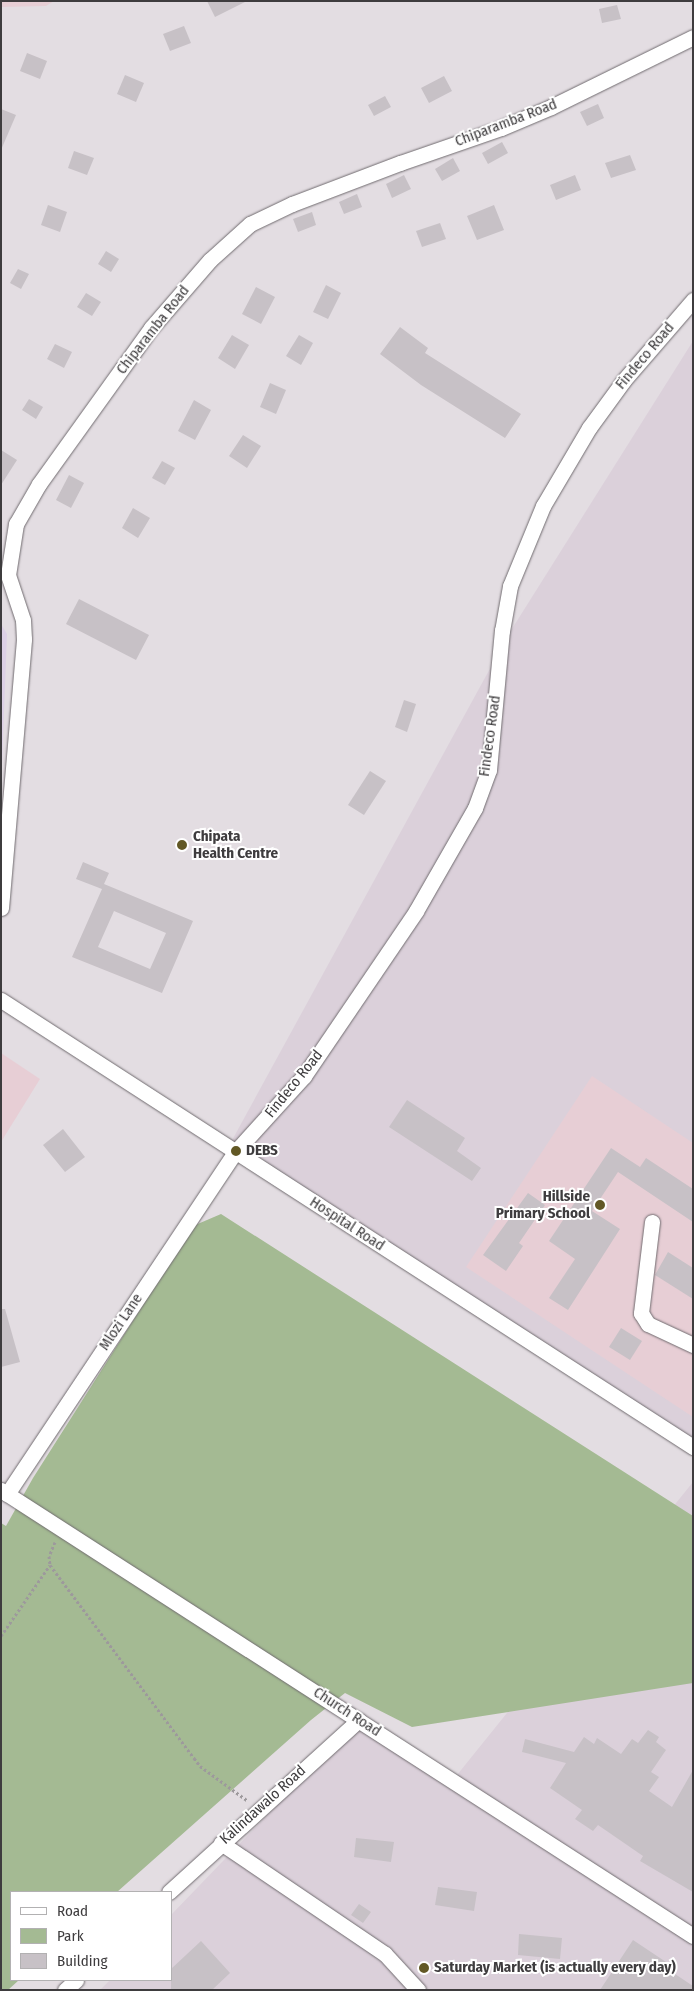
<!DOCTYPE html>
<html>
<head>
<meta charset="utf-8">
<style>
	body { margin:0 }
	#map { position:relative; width:694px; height:1991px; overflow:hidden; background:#e3dde2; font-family:"Fira Sans Condensed",sans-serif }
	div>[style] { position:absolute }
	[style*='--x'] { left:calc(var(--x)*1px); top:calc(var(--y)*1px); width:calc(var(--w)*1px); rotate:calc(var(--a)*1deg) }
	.built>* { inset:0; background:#dbd0da }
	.education>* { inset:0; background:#e7ced5 }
	.medical>* { inset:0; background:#dcd0e5 }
	.green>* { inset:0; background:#a4ba93 }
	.building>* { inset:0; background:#c7c1c6 }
	.path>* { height:3px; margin-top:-1.5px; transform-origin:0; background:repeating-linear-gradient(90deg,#9d999c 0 2.5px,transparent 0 5px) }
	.roads { filter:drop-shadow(0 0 1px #706b6f) drop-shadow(0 0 1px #706b6f) }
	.minor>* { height:15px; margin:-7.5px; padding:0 7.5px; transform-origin:7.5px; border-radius:7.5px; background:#fff }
	.dots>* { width:14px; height:14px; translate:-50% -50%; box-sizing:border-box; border:2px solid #fff; border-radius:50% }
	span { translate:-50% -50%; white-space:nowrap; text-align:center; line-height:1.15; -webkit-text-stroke:4px #fff; paint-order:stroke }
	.street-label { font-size:15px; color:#3e3c3e }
	.poi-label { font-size:15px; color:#3e3c3e; font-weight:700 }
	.left { translate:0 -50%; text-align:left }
	.right { translate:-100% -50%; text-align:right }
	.frame { position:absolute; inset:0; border:2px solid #3e3c3e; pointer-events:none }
	.legend { position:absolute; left:10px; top:1891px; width:162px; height:90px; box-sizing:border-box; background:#fff; border:1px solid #b2b1b2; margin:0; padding:6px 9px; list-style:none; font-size:15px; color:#3e3c3e }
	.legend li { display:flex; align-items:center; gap:10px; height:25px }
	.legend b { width:25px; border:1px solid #b2b1b2 }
</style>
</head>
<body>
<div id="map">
	<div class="built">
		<i style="clip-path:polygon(693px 341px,693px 1447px,230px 1144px,510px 632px)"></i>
		<i style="clip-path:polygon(693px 1482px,693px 1990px,100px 1990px,110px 1980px,171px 1980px,171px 1915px,359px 1720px,453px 1780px)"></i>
	</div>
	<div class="education">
		<i style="clip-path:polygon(1px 1px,54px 1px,46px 6px,1px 7px)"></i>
		<i style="clip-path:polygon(1px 1053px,40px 1079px,1px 1142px)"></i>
		<i style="clip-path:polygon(592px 1076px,693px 1143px,693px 1417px,466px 1267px)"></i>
	</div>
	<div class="medical">
		<i style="clip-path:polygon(1px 624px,7px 634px,1px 791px)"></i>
	</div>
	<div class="green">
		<i style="clip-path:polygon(221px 1214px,693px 1516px,693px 1683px,412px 1727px,345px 1693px,311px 1720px,117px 1892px,11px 1892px,11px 1980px,19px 1980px,8px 1990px,1px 1990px,1px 1523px,6px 1526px,33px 1478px,193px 1226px)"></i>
	</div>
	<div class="building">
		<i style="clip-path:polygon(207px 1px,247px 1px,215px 17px)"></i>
		<i style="clip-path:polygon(617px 5px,621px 19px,602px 23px,599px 9px)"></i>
		<i style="clip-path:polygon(184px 26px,191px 43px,170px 51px,163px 34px)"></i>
		<i style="clip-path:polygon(27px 53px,47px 61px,40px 79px,20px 71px)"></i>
		<i style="clip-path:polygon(125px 75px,144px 83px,136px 102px,117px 94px)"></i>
		<i style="clip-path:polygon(444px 76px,452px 91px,429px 103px,421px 88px)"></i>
		<i style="clip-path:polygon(385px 96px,391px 107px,374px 116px,368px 105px)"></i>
		<i style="clip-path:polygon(598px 104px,604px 118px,587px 126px,580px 112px)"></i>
		<i style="clip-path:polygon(1px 109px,16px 115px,1px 150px)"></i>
		<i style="clip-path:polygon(502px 142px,508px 153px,488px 164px,482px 153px)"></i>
		<i style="clip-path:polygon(74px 151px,94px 158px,87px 175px,68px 168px)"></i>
		<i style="clip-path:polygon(630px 155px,636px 170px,611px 178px,605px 163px)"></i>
		<i style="clip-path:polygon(453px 158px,460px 171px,442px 181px,435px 169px)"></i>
		<i style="clip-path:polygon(404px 175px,411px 189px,392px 198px,386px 184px)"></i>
		<i style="clip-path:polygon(575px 175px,581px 190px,556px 200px,550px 185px)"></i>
		<i style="clip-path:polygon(357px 194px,362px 207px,344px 214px,339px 202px)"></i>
		<i style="clip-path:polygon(48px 205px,67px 212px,60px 232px,41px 225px)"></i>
		<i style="clip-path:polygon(494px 205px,504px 230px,477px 240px,467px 216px)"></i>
		<i style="clip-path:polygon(312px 212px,316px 225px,298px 232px,293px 219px)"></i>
		<i style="clip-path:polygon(440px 223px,446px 239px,422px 247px,416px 231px)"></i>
		<i style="clip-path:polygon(106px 251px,119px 259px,111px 272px,98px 264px)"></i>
		<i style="clip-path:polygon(18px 269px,29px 274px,21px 289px,10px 283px)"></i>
		<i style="clip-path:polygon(326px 285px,341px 293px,328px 319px,313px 312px)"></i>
		<i style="clip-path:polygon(256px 287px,275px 297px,261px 324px,242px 314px)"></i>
		<i style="clip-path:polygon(86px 293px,101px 302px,92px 316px,77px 307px)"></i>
		<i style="clip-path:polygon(400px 327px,428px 348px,425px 353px,521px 414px,505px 438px,421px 385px,380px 354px)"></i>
		<i style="clip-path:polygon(232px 335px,249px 345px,235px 369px,218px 358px)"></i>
		<i style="clip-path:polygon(299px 335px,313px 343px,301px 365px,286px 356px)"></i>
		<i style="clip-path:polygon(55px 344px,72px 352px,64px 368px,47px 359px)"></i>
		<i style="clip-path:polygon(270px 383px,286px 390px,276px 414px,260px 407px)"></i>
		<i style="clip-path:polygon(29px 399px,43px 407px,36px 419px,22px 410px)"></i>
		<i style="clip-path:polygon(194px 400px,211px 410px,195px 440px,178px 431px)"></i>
		<i style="clip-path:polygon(243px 435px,261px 446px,247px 468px,229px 456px)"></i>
		<i style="clip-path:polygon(1px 450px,17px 460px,1px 485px)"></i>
		<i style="clip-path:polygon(162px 461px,175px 468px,165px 485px,152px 478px)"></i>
		<i style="clip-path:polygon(69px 475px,84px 483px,71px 508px,56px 500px)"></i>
		<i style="clip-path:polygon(133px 508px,150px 518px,138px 538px,122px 528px)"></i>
		<i style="clip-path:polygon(79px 599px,149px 635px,136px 660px,66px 624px)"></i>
		<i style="clip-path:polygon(404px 700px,416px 704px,407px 732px,395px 727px)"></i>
		<i style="clip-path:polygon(370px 771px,386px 781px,364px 815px,348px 805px)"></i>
		<i style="clip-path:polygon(evenodd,83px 862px,109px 873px,104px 884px,193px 921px,162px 993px,72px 957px,102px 889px,76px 879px,83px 862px,114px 911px,166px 933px,150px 969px,98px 947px,114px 911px)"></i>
		<i style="clip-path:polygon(407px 1100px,465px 1138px,457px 1151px,481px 1168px,472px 1181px,389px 1127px)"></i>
		<i style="clip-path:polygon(63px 1129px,85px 1157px,65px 1172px,43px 1145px)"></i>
		<i style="clip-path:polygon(611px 1148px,640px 1167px,646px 1158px,693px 1189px,693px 1222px,618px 1172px,592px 1211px,620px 1229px,568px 1310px,549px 1298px,575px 1259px,549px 1241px)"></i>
		<i style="clip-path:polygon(528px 1193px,545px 1205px,519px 1243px,523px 1246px,506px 1271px,483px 1255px)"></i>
		<i style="clip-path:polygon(668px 1252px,693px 1268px,693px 1299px,655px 1275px)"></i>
		<i style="clip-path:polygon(1px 1309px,5px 1309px,20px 1362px,1px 1367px)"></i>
		<i style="clip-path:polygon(621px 1328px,642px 1341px,630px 1360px,609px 1347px)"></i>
		<i style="clip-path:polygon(648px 1730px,659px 1737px,656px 1742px,666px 1750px,651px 1772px,659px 1777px,649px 1791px,672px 1807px,693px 1770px,693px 1892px,640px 1861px,643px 1856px,598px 1825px,593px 1831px,575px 1819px,582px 1810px,550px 1788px,566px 1763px,522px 1752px,525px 1739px,574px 1752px,584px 1737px,594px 1744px,597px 1738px,621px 1754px,632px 1739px,638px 1743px)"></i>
		<i style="clip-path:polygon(356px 1838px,394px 1842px,391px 1862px,354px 1857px)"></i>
		<i style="clip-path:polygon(438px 1887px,477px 1892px,474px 1911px,435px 1905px)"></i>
		<i style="clip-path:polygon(359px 1904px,371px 1912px,363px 1923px,351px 1915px)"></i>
		<i style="clip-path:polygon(519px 1934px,562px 1938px,560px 1959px,518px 1955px)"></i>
		<i style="clip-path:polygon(633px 1940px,672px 1966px,669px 1970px,693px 1986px,693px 1990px,600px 1990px)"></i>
		<i style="clip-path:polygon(201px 1941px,230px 1973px,212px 1990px,171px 1990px,171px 1969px)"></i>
	</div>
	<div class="path">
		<i style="--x:55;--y:1542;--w:15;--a:113"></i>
		<i style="--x:49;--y:1556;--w:9;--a:84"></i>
		<i style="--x:50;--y:1565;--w:241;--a:53.3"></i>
		<i style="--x:194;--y:1758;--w:10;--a:53"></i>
		<i style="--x:200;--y:1766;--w:59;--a:36.1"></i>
		<i style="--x:1;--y:1636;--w:86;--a:-55.4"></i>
	</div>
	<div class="roads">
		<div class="minor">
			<i style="--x:1;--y:908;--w:270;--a:-85.1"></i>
			<i style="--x:24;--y:639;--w:19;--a:-93"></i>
			<i style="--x:23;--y:620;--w:47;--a:-108.4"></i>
			<i style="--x:8;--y:575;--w:52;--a:-81.1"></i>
			<i style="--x:16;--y:524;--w:46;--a:-60.1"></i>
			<i style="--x:39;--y:484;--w:192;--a:-54.3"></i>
			<i style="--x:151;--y:328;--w:90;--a:-49.1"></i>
			<i style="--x:210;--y:260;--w:54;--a:-42"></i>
			<i style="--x:250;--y:224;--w:47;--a:-25.5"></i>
			<i style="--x:292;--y:204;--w:116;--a:-20.8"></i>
			<i style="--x:400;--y:163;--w:107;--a:-19.1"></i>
			<i style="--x:501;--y:128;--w:54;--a:-22.8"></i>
			<i style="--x:551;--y:107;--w:158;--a:-26.2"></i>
			<i style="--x:1;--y:1000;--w:824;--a:32.86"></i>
			<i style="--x:652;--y:1222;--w:92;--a:96.9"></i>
			<i style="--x:641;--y:1313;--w:13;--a:58"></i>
			<i style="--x:648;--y:1324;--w:50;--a:25"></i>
			<i style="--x:1;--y:1490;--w:823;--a:32.8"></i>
			<i style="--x:7;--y:1494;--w:412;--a:-56.3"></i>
			<i style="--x:236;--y:1151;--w:101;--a:-47.8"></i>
			<i style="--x:304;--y:1076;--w:199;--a:-55.8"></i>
			<i style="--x:416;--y:911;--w:119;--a:-60.2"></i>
			<i style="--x:475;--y:808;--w:40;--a:-69.8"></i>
			<i style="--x:489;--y:770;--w:140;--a:-84.7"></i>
			<i style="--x:502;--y:631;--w:46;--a:-79.9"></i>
			<i style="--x:510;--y:586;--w:87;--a:-67.6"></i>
			<i style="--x:543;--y:506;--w:91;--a:-59.5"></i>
			<i style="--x:589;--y:428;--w:59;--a:-53.9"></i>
			<i style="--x:624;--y:380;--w:106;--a:-49.2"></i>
			<i style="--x:221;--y:1843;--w:198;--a:34.1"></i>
			<i style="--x:385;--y:1954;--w:49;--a:47.5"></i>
			<i style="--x:169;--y:1892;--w:256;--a:-42.2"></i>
			<i style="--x:65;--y:1990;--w:15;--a:-42"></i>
		</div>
	</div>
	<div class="dots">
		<i style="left:182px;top:845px;background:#625825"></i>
		<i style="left:236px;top:1151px;background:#625825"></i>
		<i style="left:600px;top:1205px;background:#625825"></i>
		<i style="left:424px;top:1968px;background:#625825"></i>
	</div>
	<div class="street-label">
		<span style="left:506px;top:123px;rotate:-21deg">Chiparamba Road</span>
		<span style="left:153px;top:330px;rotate:-52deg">Chiparamba Road</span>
		<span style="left:645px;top:356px;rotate:-50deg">Findeco Road</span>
		<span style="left:490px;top:736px;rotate:-82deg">Findeco Road</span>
		<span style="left:294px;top:1084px;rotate:-51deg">Findeco Road</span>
		<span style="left:347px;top:1224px;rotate:33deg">Hospital Road</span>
		<span style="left:121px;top:1322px;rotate:-56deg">Mlozi Lane</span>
		<span style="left:347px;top:1712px;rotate:33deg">Church Road</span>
		<span style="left:263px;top:1805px;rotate:-42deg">Kalindawalo Road</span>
	</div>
	<div class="poi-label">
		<span class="left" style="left:193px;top:845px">Chipata<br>Health Centre</span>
		<span class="left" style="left:246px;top:1151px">DEBS</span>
		<span class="right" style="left:590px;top:1205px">Hillside<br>Primary School</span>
		<span class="left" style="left:434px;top:1968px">Saturday Market (is actually every day)</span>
	</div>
	<div class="frame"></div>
	<ul class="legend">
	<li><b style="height:6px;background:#fff"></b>Road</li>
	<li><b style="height:14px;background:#a4ba93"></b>Park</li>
	<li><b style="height:14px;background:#c7c1c6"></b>Building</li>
	</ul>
</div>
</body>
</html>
